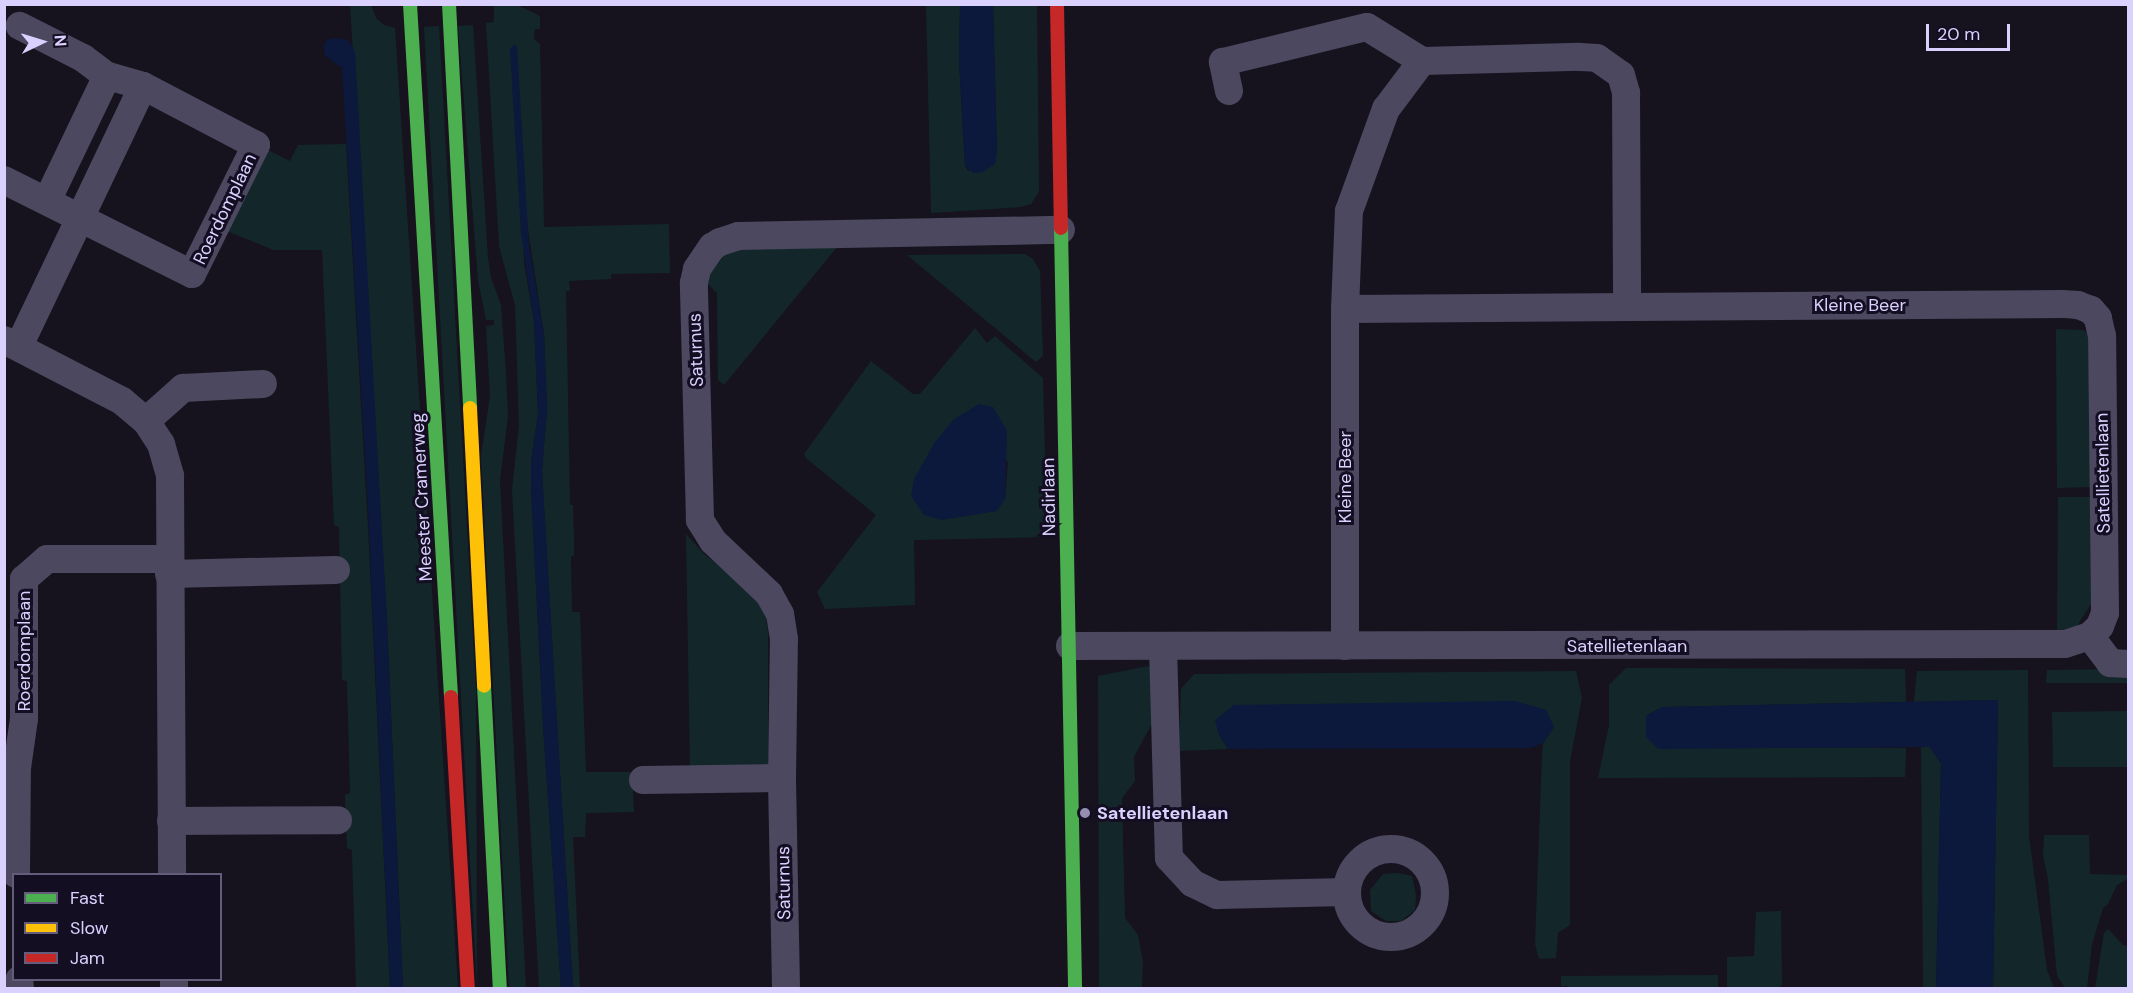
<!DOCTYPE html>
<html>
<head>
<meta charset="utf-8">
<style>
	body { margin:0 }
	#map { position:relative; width:2133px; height:993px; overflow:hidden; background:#16131e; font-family:"DM Sans",sans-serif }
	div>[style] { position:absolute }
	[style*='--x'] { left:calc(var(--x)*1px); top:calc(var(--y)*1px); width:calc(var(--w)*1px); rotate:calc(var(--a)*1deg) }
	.green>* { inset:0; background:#13272a }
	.water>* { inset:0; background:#0c183c }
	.street>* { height:28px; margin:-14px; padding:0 14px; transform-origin:14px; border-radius:14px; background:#4c485f }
	.street>.ring { margin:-14px; padding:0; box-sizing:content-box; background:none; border:28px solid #4c485f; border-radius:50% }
	.fast>* { height:14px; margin:-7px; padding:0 7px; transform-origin:7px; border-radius:7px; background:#4caf50 }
	.slow>* { height:14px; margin:-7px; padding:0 7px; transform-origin:7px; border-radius:7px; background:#ffc107 }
	.jam>* { height:14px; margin:-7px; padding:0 7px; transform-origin:7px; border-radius:7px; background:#c62828 }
	.dots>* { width:16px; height:16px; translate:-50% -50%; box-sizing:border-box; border:3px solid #140e23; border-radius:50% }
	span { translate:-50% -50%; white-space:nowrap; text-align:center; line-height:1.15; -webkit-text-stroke:6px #140e23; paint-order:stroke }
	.street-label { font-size:18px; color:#dbd1fe }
	.poi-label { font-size:18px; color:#dbd1fe; font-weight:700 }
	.left { translate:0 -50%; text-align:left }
	.frame { position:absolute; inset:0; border:6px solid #dbd1fe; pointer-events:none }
	.legend { position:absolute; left:12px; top:873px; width:210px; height:108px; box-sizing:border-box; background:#140e23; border:2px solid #645c7b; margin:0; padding:8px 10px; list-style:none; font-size:18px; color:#dbd1fe }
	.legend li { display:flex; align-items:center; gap:12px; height:30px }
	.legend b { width:30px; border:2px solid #645c7b }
	.north { position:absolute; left:12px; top:12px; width:60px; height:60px; -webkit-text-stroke:4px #140e23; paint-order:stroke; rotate:86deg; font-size:16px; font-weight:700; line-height:24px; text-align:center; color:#dbd1fe }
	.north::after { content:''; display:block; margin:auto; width:21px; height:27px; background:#dbd1fe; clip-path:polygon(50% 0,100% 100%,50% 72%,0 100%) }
	.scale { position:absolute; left:1926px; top:24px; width:84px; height:27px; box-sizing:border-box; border:3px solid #dbd1fe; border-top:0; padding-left:8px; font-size:18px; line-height:21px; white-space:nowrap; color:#dbd1fe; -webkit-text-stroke:4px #140e23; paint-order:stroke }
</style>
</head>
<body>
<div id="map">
	<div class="green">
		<i style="clip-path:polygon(350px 5px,371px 5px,376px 18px,384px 25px,395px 28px,458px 988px,403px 988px,387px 621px)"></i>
		<i style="clip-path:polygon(494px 5px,517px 5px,540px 16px,540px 29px,535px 29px,534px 39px,540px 44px,544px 227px,669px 224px,670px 273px,611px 274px,611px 279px,569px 281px,570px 291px,566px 291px,570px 505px,573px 505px,574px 539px,574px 556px,571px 556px,572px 612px,580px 612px,586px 772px,632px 772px,634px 812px,586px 813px,585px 837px,573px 837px,580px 988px,573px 988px,550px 608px,542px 471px,547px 410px,544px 334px,526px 216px,516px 45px,524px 263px,534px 322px,538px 414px,531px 461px,531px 488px,543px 725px,561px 988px,539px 988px,512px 490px,519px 426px,515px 305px,499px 246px,486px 23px,494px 22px)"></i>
		<i style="clip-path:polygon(926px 5px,960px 5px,959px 61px,965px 166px,968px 171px,997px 153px,993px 5px,1037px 5px,1039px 192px,1031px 204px,1021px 207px,931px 213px)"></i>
		<i style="clip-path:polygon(473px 25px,488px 257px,491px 278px,501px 305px,506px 374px,508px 416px,500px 480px,526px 988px,509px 988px,481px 456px,490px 396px,486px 326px,494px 325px,494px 320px,486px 320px,478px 280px,458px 26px)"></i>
		<i style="clip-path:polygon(439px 26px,476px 691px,477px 988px,424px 27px)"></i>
		<i style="clip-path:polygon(346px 144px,368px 528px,390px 988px,356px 988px,352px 850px,347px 848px,345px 795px,350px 793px,347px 681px,342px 680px,339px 527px,334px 525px,322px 250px,274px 250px,219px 228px,260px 146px,290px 161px,298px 145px)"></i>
		<i style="clip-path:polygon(837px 247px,724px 385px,718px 380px,717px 293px,707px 283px,709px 273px,720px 257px,732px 250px)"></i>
		<i style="clip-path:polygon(1025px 254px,1033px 259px,1040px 271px,1043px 356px,1036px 362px,907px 255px)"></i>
		<i style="clip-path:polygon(evenodd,975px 328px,987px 343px,995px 336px,1043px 378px,1047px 537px,914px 540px,915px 605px,825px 609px,817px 592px,876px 515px,807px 459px,804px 454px,871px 361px,913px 394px,920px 394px,975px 328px,979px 404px,1008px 463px,1005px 499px,972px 409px,979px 404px)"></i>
		<i style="clip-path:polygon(2056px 329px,2083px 330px,2090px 335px,2091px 487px,2057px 488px)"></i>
		<i style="clip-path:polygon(2058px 497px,2090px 497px,2091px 604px,2077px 626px,2057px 631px)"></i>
		<i style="clip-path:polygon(686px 534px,704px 554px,763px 599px,768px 632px,768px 766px,690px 770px)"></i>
		<i style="clip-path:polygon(1154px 665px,1156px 716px,1134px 757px,1135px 781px,1122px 798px,1125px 918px,1138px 935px,1143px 963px,1142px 988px,1099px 988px,1098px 676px)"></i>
		<i style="clip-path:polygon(1626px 668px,1905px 669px,1906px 702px,1662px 707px,1646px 716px,1646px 737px,1811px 747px,1906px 748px,1905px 777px,1598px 778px,1609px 725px,1609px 685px)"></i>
		<i style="clip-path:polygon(2128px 669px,2128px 683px,2046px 683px,2047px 670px)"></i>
		<i style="clip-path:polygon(2028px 670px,2029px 836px,2047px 970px,2054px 988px,1993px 988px,1998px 700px,1914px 702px,1917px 671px)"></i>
		<i style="clip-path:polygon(1576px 671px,1582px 698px,1570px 761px,1570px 925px,1558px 933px,1556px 958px,1539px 959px,1535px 944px,1542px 754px,1543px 743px,1554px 727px,1219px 735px,1228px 749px,1179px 751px,1181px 689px,1194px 674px)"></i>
		<i style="clip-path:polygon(2128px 711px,2128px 767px,2053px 767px,2052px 712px)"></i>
		<i style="clip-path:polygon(1921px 747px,1930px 747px,1941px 764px,1936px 988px,1923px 988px)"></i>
		<i style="clip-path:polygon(2044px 835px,2089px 835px,2090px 874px,2128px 875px,2127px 879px,2117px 885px,2108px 904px,2103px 908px,2092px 944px,2087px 988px,2065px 988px,2057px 976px,2048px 879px,2043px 856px)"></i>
		<i style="clip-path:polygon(1398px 873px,1412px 876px,1416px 895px,1415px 910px,1401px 921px,1386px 921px,1371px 911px,1370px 890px,1383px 874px)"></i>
		<i style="clip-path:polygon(1781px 911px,1782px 985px,1778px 988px,1727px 988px,1727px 957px,1754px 956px,1756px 912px)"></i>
		<i style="clip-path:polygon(2108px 929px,2123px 945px,2128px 946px,2128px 988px,2095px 988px,2104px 933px)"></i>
		<i style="clip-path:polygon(1718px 975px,1718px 988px,1569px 988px,1568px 986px,1561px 986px,1561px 976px)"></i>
	</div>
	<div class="water">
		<i style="clip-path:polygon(960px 5px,993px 5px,997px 153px,995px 164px,983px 172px,973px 173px,965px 166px,959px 61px)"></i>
		<i style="clip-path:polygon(336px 38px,348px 40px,355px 51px,387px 621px,403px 988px,390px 988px,367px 491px,342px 68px,325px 56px,323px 46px,327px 40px)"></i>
		<i style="clip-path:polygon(514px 45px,517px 46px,529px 246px,544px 334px,547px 410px,542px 471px,573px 988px,561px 988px,543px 725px,531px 488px,531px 461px,538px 414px,534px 322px,521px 233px,510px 50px)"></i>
		<i style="clip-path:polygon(979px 404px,993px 407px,1007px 430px,1005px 499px,997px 511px,941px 520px,924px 515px,911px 496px,914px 479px,935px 442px,953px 420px)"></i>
		<i style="clip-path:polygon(1998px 700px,1993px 988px,1936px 988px,1941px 764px,1930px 747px,1658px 749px,1646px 737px,1646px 716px,1662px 707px)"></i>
		<i style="clip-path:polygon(1515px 701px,1546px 710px,1554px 727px,1543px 743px,1531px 748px,1228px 749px,1219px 735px,1215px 720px,1234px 705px)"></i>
	</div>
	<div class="street">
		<i style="--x:1229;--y:91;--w:30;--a:-102"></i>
		<i style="--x:1223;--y:62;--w:148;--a:-13.7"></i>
		<i style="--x:1367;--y:27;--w:65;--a:31.7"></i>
		<i style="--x:4;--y:180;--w:210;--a:26.6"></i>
		<i style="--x:192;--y:274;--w:144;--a:-63.6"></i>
		<i style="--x:256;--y:145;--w:127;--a:-152.4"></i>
		<i style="--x:143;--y:86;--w:37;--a:-164"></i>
		<i style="--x:107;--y:76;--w:30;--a:-143"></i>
		<i style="--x:83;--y:58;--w:71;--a:-153.1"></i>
		<i style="--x:48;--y:199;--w:136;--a:-64.4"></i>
		<i style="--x:4;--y:340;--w:133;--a:27.3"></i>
		<i style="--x:122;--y:401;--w:31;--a:40"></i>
		<i style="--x:146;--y:421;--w:27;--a:57"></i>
		<i style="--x:161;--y:444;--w:33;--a:74"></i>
		<i style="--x:170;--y:476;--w:398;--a:89.7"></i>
		<i style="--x:19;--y:346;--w:288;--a:-64.5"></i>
		<i style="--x:146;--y:421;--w:50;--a:-41.7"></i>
		<i style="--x:183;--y:388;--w:80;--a:-2.9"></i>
		<i style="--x:169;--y:574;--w:167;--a:-1.4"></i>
		<i style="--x:2090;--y:636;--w:34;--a:53"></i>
		<i style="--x:2110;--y:663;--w:18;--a:3"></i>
		<i style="--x:1070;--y:646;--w:995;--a:-0.12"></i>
		<i style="--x:2065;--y:644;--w:26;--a:-18"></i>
		<i style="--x:2090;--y:636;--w:14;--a:-45"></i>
		<i style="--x:2100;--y:626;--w:14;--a:-69"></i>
		<i style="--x:2105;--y:613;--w:277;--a:-90.6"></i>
		<i style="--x:2102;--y:336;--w:18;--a:-103"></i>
		<i style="--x:2098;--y:318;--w:11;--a:-131"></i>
		<i style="--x:2091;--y:310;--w:14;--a:-159"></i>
		<i style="--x:2078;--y:305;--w:16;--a:-176"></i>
		<i style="--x:2062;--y:304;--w:717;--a:179.6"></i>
		<i style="--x:1163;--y:646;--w:212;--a:88.4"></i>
		<i style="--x:1169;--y:858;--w:34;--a:47"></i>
		<i style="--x:1192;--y:883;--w:28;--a:26"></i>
		<i style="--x:1217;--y:895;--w:129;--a:-1.3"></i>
		<i style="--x:1345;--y:646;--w:337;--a:-90"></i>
		<i style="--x:1345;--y:309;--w:98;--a:-87.7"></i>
		<i style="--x:1349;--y:211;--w:109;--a:-70.1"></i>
		<i style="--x:1386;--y:109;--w:60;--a:-53.1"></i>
		<i style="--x:1422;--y:61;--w:158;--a:-1.5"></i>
		<i style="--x:1580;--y:57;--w:17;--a:3"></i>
		<i style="--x:1597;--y:58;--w:29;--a:35"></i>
		<i style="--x:1621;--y:75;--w:19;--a:74"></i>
		<i style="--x:1626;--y:93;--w:214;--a:89.7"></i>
		<i style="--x:643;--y:780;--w:139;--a:-0.8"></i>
		<i style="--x:171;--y:821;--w:167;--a:-0.3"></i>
		<i class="ring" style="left:1347px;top:849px;width:60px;height:60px"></i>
		<i style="--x:16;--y:874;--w:106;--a:-89.5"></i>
		<i style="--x:17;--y:768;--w:49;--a:-81.9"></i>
		<i style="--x:24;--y:719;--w:140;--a:-90"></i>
		<i style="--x:24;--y:579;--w:30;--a:-41"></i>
		<i style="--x:47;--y:559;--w:122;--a:0"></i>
		<i style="--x:19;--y:980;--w:8;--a:83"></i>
		<i style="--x:174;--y:980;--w:8;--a:90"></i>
		<i style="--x:786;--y:988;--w:210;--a:-91.1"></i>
		<i style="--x:782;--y:778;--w:139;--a:-89.2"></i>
		<i style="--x:784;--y:639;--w:25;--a:-99"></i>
		<i style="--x:780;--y:614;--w:23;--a:-119"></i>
		<i style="--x:769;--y:594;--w:77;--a:-136.6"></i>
		<i style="--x:713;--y:541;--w:25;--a:-122"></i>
		<i style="--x:700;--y:520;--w:237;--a:-91.5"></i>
		<i style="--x:694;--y:283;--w:14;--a:-78"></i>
		<i style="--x:697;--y:269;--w:27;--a:-56"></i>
		<i style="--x:712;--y:247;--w:9;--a:-32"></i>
		<i style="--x:720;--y:242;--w:19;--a:-18"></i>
		<i style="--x:738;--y:236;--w:323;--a:-1.1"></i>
	</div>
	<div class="fast">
		<i style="--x:410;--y:4;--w:694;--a:86.61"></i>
		<i style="--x:449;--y:4;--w:405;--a:87"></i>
		<i style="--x:1061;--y:228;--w:760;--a:88.94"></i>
		<i style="--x:484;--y:686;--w:302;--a:87"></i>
	</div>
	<div class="slow">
		<i style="--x:470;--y:408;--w:278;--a:87.1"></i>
	</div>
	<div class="jam">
		<i style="--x:1057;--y:4;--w:224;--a:89"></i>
		<i style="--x:451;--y:697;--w:291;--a:86.7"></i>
	</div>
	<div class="dots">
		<i style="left:1085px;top:813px;background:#968eb0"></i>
	</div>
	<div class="street-label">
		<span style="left:225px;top:209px;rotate:-64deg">Roerdomplaan</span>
		<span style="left:1860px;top:305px">Kleine Beer</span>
		<span style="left:696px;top:350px;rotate:-92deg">Saturnus</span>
		<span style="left:2103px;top:473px;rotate:-91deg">Satellietenlaan</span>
		<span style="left:1345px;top:477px;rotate:-90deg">Kleine Beer</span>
		<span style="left:422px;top:497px;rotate:-93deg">Meester Cramerweg</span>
		<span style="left:1049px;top:497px;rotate:-91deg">Nadirlaan</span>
		<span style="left:1627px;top:646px">Satellietenlaan</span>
		<span style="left:24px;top:651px;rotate:-90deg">Roerdomplaan</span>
		<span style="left:784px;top:883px;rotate:-91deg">Saturnus</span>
	</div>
	<div class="poi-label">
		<span class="left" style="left:1097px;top:813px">Satellietenlaan</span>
	</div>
	<div class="frame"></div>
	<ul class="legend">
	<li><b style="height:8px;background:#4caf50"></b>Fast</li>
	<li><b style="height:8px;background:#ffc107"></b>Slow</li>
	<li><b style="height:8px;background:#c62828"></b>Jam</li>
	</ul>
	<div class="north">N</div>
	<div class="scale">20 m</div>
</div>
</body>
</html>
